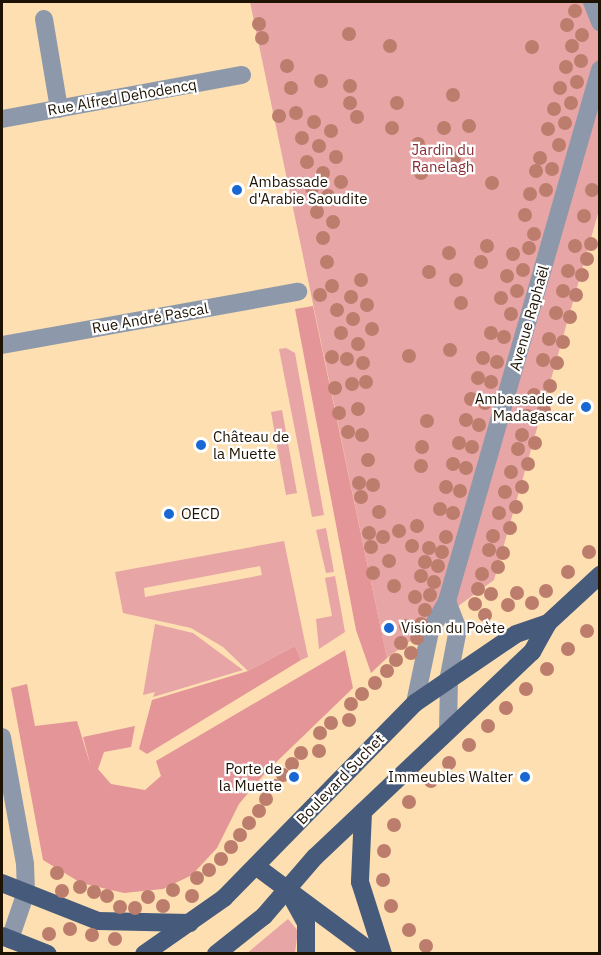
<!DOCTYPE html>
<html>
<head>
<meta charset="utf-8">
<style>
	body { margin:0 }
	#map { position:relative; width:601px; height:955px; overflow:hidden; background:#fddfb1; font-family:"IBM Plex Sans",sans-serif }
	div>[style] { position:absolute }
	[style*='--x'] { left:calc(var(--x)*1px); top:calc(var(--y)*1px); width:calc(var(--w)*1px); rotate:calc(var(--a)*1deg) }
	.green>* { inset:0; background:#e7a5a6 }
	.forest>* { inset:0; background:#e49597 }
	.minor>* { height:18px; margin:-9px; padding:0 9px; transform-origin:9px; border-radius:9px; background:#8d99ab }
	.major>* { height:18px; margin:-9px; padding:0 9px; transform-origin:9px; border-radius:9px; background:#465b7b }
	.trees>* { width:14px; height:14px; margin:-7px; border-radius:50%; background:#bd7d6d }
	.dots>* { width:16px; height:16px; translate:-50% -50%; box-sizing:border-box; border:3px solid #fff; border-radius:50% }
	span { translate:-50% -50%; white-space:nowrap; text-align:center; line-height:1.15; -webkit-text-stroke:4.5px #fff; paint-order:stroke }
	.street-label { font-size:15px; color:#1e1303 }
	.park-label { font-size:15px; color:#892d36 }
	.poi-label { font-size:15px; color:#1e1303 }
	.left { translate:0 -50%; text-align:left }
	.right { translate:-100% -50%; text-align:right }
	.frame { position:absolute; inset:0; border:3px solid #1e1303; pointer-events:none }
</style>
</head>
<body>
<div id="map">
	<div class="green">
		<i style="clip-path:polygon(250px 2px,599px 2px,599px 210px,494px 580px,387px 658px)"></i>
		<i style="clip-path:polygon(286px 348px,295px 353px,324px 515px,312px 517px,279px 349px)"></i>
		<i style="clip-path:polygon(282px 410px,297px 493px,286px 495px,271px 412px)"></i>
		<i style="clip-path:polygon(326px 528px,334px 572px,326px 573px,316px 530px)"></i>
		<i style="clip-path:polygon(evenodd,284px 541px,308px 657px,301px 660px,295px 646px,248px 671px,223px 647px,191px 628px,123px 613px,115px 572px,284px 541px,260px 566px,262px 575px,145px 597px,144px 588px,260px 566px)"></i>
		<i style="clip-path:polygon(335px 576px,345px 632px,319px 649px,316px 619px,332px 616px,325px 578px)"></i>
		<i style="clip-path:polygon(155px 624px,193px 633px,243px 670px,153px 697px,155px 692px,143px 695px)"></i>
		<i style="clip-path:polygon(288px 919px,298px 931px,295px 953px,246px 954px)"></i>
	</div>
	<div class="forest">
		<i style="clip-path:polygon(313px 306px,387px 658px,371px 673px,356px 630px,295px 309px)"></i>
		<i style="clip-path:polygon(295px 646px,301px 660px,147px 754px,139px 749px,152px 700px,248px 671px)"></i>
		<i style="clip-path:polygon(345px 650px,353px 688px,266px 772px,239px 804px,217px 848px,192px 875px,163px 889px,124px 893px,81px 883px,43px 860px,11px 688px,27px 684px,35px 726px,77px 721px,91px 767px,83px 737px,135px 726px,131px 747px,104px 752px,98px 769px,111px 784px,145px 790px,161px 776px,156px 761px)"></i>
	</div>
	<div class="minor">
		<i style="--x:592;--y:2;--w:22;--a:68"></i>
		<i style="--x:44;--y:19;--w:91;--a:80.5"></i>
		<i style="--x:2;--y:119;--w:244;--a:-10.4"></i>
		<i style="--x:2;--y:345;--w:301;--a:-10.2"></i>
		<i style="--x:447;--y:601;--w:30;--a:69"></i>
		<i style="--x:458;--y:629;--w:48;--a:100.8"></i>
		<i style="--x:449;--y:676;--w:55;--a:91"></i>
		<i style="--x:415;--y:703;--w:74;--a:-78.2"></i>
		<i style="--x:430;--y:631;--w:34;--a:-60"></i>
		<i style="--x:447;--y:601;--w:553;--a:-73.93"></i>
		<i style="--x:2;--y:737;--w:129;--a:79.7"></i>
		<i style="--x:25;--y:864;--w:28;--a:88"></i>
		<i style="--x:26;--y:892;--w:50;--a:108.8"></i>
	</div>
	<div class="major">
		<i style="--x:363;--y:812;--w:70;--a:92.5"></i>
		<i style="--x:360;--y:882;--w:76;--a:72.3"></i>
		<i style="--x:257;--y:867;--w:146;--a:36.6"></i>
		<i style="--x:2;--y:883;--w:103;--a:21.6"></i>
		<i style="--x:98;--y:921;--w:92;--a:1.2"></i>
		<i style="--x:291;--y:896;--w:31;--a:61"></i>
		<i style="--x:306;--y:923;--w:31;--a:90"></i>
		<i style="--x:2;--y:936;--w:49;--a:21.4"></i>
		<i style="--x:144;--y:954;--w:98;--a:-35"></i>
		<i style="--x:224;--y:898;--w:273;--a:-45.6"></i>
		<i style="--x:415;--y:703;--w:122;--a:-34.3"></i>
		<i style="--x:516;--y:634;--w:34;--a:-19"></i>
		<i style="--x:216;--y:954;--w:61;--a:-38.4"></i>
		<i style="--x:264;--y:916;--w:78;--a:-49.2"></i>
		<i style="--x:315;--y:857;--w:299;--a:-43.4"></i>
		<i style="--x:532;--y:652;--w:33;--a:-61"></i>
		<i style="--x:548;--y:623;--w:71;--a:-42.7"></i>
	</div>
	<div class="trees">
		<i style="left:575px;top:11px"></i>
		<i style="left:259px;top:24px"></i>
		<i style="left:567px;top:25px"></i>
		<i style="left:349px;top:34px"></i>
		<i style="left:582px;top:35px"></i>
		<i style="left:262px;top:38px"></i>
		<i style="left:390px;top:46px"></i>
		<i style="left:572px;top:46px"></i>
		<i style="left:532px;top:47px"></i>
		<i style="left:581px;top:61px"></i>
		<i style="left:287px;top:66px"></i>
		<i style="left:566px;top:67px"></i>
		<i style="left:321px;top:81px"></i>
		<i style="left:577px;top:82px"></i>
		<i style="left:350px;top:86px"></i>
		<i style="left:291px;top:88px"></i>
		<i style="left:560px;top:88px"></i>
		<i style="left:453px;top:95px"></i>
		<i style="left:350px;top:103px"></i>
		<i style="left:397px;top:103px"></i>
		<i style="left:571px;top:103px"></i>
		<i style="left:554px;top:109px"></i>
		<i style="left:296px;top:113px"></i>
		<i style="left:279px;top:116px"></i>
		<i style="left:357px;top:117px"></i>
		<i style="left:314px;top:122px"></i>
		<i style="left:565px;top:123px"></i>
		<i style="left:469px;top:126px"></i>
		<i style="left:392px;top:128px"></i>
		<i style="left:444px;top:128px"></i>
		<i style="left:548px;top:129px"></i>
		<i style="left:331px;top:131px"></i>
		<i style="left:302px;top:138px"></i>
		<i style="left:418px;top:144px"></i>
		<i style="left:559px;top:145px"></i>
		<i style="left:319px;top:146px"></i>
		<i style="left:336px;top:157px"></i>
		<i style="left:454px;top:158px"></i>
		<i style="left:540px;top:158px"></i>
		<i style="left:307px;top:162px"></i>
		<i style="left:552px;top:169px"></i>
		<i style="left:536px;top:171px"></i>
		<i style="left:323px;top:173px"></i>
		<i style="left:421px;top:173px"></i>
		<i style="left:341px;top:182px"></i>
		<i style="left:492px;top:183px"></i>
		<i style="left:312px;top:188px"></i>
		<i style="left:546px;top:190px"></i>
		<i style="left:592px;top:190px"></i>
		<i style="left:530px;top:194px"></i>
		<i style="left:328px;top:196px"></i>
		<i style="left:317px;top:212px"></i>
		<i style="left:525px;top:215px"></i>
		<i style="left:584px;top:216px"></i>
		<i style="left:333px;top:222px"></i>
		<i style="left:534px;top:234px"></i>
		<i style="left:323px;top:238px"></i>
		<i style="left:591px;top:244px"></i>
		<i style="left:487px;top:246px"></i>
		<i style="left:575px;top:246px"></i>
		<i style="left:529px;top:248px"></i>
		<i style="left:449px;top:253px"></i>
		<i style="left:513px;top:254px"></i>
		<i style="left:587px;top:259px"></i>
		<i style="left:327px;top:262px"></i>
		<i style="left:481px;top:262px"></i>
		<i style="left:523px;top:270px"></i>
		<i style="left:568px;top:271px"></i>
		<i style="left:429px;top:272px"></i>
		<i style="left:582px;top:275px"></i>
		<i style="left:507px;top:276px"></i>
		<i style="left:361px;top:280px"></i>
		<i style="left:456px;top:280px"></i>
		<i style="left:332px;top:286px"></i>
		<i style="left:517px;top:291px"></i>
		<i style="left:563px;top:291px"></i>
		<i style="left:320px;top:295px"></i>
		<i style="left:576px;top:295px"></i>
		<i style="left:351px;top:297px"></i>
		<i style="left:501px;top:298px"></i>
		<i style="left:461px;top:303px"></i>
		<i style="left:367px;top:305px"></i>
		<i style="left:337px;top:310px"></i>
		<i style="left:556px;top:313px"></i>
		<i style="left:511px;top:314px"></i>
		<i style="left:570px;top:317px"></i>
		<i style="left:353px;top:319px"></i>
		<i style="left:372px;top:329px"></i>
		<i style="left:341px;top:333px"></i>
		<i style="left:491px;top:333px"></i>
		<i style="left:504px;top:337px"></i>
		<i style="left:549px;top:339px"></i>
		<i style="left:563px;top:342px"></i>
		<i style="left:358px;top:344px"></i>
		<i style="left:450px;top:350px"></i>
		<i style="left:409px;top:356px"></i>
		<i style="left:332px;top:357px"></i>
		<i style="left:483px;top:358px"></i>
		<i style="left:347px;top:359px"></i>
		<i style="left:543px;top:360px"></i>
		<i style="left:497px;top:362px"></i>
		<i style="left:363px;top:363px"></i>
		<i style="left:557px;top:363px"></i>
		<i style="left:478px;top:378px"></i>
		<i style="left:366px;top:382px"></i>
		<i style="left:491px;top:382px"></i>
		<i style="left:352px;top:384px"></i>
		<i style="left:550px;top:386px"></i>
		<i style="left:335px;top:388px"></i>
		<i style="left:534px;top:395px"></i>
		<i style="left:471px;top:399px"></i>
		<i style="left:485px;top:403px"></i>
		<i style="left:358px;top:409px"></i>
		<i style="left:544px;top:410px"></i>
		<i style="left:339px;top:413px"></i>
		<i style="left:527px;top:416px"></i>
		<i style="left:466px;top:420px"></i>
		<i style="left:427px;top:421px"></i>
		<i style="left:479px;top:425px"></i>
		<i style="left:348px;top:432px"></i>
		<i style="left:362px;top:435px"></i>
		<i style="left:522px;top:435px"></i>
		<i style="left:459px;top:443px"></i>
		<i style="left:535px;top:443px"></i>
		<i style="left:422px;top:447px"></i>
		<i style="left:472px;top:447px"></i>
		<i style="left:518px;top:449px"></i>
		<i style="left:368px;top:460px"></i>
		<i style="left:453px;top:464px"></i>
		<i style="left:528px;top:464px"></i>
		<i style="left:421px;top:466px"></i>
		<i style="left:466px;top:468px"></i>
		<i style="left:511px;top:472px"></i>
		<i style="left:359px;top:483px"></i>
		<i style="left:373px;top:485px"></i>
		<i style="left:446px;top:487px"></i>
		<i style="left:522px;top:487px"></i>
		<i style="left:460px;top:491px"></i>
		<i style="left:505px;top:492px"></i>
		<i style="left:361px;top:497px"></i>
		<i style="left:516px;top:507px"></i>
		<i style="left:440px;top:509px"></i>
		<i style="left:379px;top:512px"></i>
		<i style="left:453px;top:513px"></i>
		<i style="left:499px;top:513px"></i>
		<i style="left:417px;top:526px"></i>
		<i style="left:510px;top:528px"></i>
		<i style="left:399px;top:531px"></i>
		<i style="left:369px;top:533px"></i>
		<i style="left:493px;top:536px"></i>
		<i style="left:383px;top:537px"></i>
		<i style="left:446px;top:537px"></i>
		<i style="left:412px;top:546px"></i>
		<i style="left:371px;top:547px"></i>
		<i style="left:429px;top:548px"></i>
		<i style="left:489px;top:550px"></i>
		<i style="left:442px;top:552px"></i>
		<i style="left:589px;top:552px"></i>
		<i style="left:503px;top:553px"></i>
		<i style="left:389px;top:561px"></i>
		<i style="left:425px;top:562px"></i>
		<i style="left:438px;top:566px"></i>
		<i style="left:498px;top:567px"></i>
		<i style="left:568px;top:572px"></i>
		<i style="left:373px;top:573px"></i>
		<i style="left:482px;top:574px"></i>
		<i style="left:421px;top:576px"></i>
		<i style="left:434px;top:582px"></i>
		<i style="left:394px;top:586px"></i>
		<i style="left:478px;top:589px"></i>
		<i style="left:546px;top:591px"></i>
		<i style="left:517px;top:593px"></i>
		<i style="left:491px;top:594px"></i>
		<i style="left:430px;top:595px"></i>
		<i style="left:415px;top:597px"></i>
		<i style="left:532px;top:603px"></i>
		<i style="left:475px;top:604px"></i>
		<i style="left:508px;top:605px"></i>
		<i style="left:425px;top:610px"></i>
		<i style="left:485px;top:615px"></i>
		<i style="left:421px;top:624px"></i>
		<i style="left:406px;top:626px"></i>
		<i style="left:587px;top:631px"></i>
		<i style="left:417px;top:638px"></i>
		<i style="left:401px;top:643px"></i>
		<i style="left:568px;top:649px"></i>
		<i style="left:411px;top:653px"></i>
		<i style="left:396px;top:660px"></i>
		<i style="left:547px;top:669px"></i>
		<i style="left:387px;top:671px"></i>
		<i style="left:375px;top:683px"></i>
		<i style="left:526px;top:689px"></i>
		<i style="left:362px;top:694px"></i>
		<i style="left:351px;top:704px"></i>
		<i style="left:506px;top:708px"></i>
		<i style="left:349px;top:720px"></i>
		<i style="left:331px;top:723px"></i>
		<i style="left:488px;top:726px"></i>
		<i style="left:320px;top:733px"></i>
		<i style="left:469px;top:745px"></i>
		<i style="left:319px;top:751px"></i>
		<i style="left:301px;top:753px"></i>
		<i style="left:449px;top:763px"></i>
		<i style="left:292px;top:764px"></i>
		<i style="left:283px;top:775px"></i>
		<i style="left:431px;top:781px"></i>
		<i style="left:275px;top:786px"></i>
		<i style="left:266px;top:799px"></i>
		<i style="left:409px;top:802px"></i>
		<i style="left:259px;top:811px"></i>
		<i style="left:249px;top:823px"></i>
		<i style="left:394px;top:825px"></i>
		<i style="left:240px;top:835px"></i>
		<i style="left:231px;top:847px"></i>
		<i style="left:384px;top:851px"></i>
		<i style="left:221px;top:859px"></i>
		<i style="left:209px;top:870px"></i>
		<i style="left:57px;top:873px"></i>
		<i style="left:197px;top:878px"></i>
		<i style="left:383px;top:880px"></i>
		<i style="left:80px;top:887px"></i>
		<i style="left:173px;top:890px"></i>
		<i style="left:62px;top:891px"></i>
		<i style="left:94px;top:892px"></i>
		<i style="left:107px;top:896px"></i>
		<i style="left:192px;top:896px"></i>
		<i style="left:148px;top:897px"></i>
		<i style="left:163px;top:906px"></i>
		<i style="left:391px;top:906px"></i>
		<i style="left:120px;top:907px"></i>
		<i style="left:135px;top:908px"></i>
		<i style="left:70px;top:929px"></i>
		<i style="left:409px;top:930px"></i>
		<i style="left:49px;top:934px"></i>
		<i style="left:92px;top:935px"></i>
		<i style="left:115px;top:939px"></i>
		<i style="left:426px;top:946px"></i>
	</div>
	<div class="dots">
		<i style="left:237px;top:190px;background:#1967d2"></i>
		<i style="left:586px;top:407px;background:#1967d2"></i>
		<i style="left:201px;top:445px;background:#1967d2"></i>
		<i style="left:169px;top:514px;background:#1967d2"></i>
		<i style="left:389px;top:628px;background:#1967d2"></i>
		<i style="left:294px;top:777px;background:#1967d2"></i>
		<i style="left:525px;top:777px;background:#1967d2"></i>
	</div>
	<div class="street-label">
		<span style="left:122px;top:97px;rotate:-10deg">Rue Alfred Dehodencq</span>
		<span style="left:150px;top:318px;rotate:-10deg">Rue André Pascal</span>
		<span style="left:529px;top:318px;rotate:-74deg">Avenue Raphaël</span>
		<span style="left:340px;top:779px;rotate:-46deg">Boulevard Suchet</span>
	</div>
	<div class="park-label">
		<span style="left:443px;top:158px">Jardin du<br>Ranelagh</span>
	</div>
	<div class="poi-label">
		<span class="left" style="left:249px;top:190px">Ambassade<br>d'Arabie Saoudite</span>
		<span class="right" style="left:574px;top:407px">Ambassade de<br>Madagascar</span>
		<span class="left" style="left:213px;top:445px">Château de<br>la Muette</span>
		<span class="left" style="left:181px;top:514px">OECD</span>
		<span class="left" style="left:401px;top:628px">Vision du Poète</span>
		<span class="right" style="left:282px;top:777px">Porte de<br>la Muette</span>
		<span class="right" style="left:513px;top:777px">Immeubles Walter</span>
	</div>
	<div class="frame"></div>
</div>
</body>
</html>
